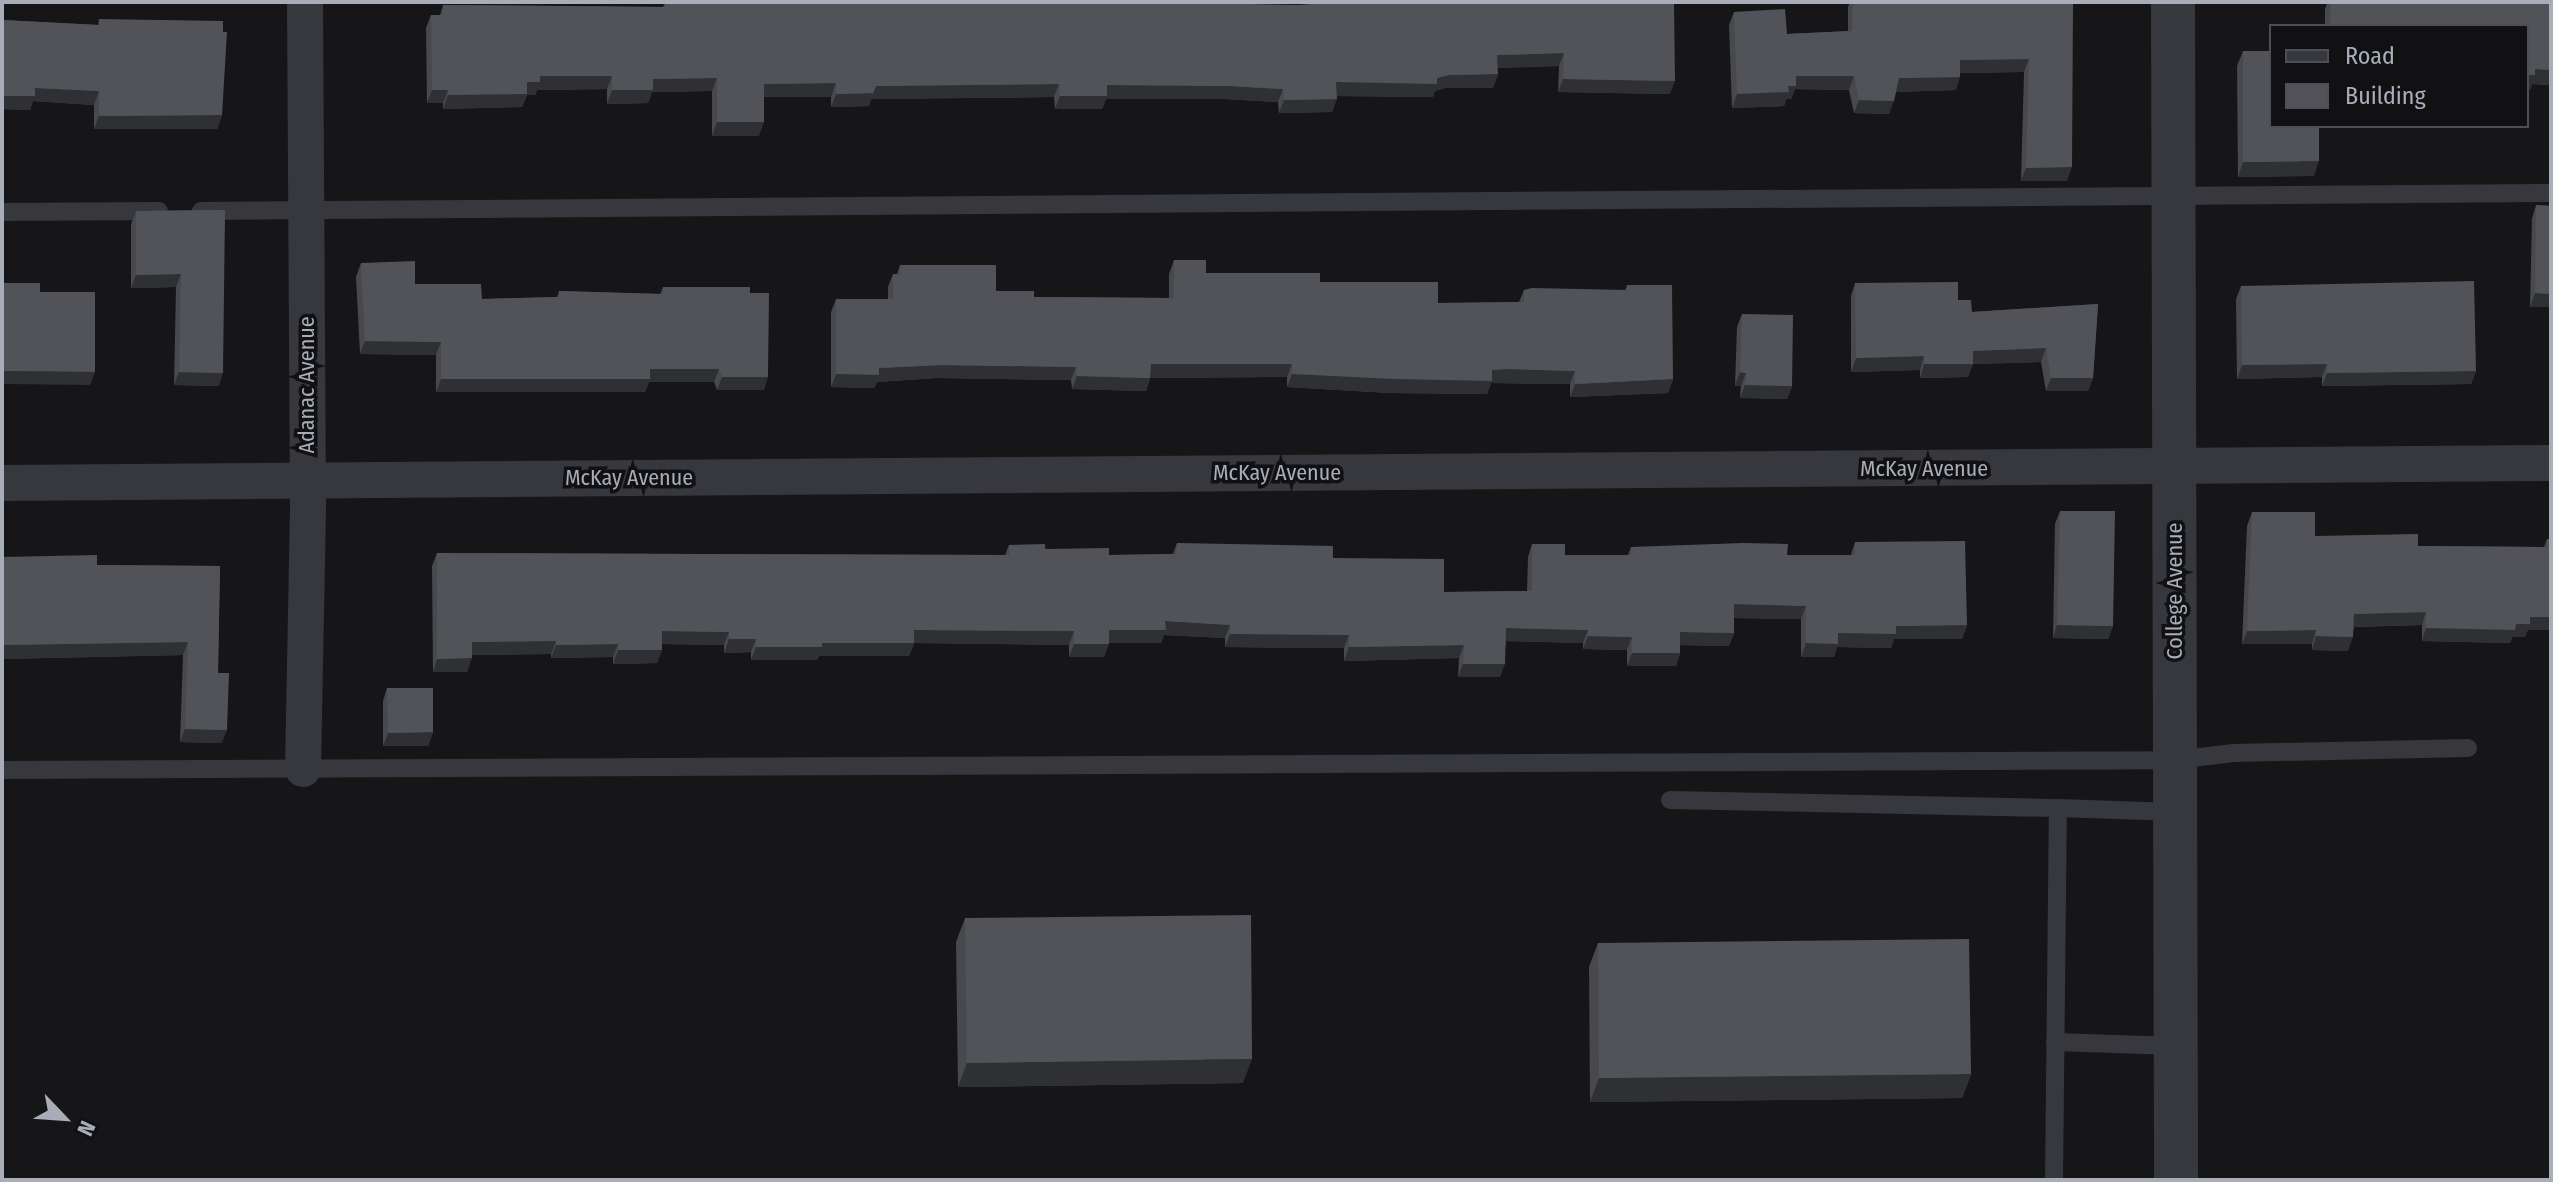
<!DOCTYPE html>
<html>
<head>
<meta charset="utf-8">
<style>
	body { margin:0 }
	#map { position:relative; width:2553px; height:1182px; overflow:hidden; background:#161618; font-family:"Fira Sans Condensed",sans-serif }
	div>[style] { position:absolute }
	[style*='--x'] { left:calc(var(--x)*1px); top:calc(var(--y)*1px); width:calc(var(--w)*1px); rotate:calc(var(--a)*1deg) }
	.service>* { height:18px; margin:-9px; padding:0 9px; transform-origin:9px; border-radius:9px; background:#37383d }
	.minor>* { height:36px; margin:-18px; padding:0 18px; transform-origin:18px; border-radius:18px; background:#37383d }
	.tertiary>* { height:44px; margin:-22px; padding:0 22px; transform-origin:22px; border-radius:22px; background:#37383d }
	.wall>* { inset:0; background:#47494d }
	.shaded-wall>* { inset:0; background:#2f3033 }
	.building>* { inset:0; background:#525359 }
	span { translate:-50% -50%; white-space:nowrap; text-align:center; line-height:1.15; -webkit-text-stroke:7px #111113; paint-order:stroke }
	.street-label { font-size:22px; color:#a8adb8 }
	.frame { position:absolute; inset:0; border:4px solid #a8adb8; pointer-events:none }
	.legend { position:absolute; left:2269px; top:24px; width:260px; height:104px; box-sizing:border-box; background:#111113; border:2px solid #4d4f55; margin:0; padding:10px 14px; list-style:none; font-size:24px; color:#a8adb8 }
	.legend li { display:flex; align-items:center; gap:16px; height:40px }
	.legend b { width:40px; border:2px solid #4d4f55 }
	.north { position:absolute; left:24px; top:1078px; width:80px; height:80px; -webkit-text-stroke:6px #111113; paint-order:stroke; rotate:115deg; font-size:22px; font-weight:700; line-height:32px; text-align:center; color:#a8adb8 }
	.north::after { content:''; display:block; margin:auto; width:28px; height:36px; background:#a8adb8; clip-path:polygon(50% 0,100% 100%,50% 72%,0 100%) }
</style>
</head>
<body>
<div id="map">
	<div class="service">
		<i style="--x:201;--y:211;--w:2350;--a:-0.44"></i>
		<i style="--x:2;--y:212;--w:157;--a:-0.4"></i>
		<i style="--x:2;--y:770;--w:2173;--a:-0.26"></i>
		<i style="--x:2175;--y:760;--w:59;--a:-6.8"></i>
		<i style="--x:2234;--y:753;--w:234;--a:-1.2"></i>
		<i style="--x:1670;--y:800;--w:388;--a:1.2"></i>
		<i style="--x:2055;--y:1042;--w:121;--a:1.9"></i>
		<i style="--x:2054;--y:1180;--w:372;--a:-89.4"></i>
		<i style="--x:2058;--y:808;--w:117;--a:2"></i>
	</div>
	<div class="minor">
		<i style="--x:2;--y:483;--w:2549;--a:-0.45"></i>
		<i style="--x:303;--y:769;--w:263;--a:-88.9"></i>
		<i style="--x:308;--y:506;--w:504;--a:-90.34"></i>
	</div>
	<div class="tertiary">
		<i style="--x:2173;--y:2;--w:1178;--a:89.85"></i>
	</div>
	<div class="wall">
		<i style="clip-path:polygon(1572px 2px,1674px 2px,1670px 94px,1558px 92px,1559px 66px,1497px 68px,1498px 74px,1493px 88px,1445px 88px,1435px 91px,1433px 97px,1337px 96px,1332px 112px,1279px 113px,1278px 102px,1225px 99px,1106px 99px,1102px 109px,1055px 109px,1054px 97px,871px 99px,869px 106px,831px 107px,831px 97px,764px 97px,759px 136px,712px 136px,712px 91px,652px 92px,648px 103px,607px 104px,607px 89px,537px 90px,535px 95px,527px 95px,522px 107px,443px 109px,443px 103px,427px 103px,426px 28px,431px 15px,440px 15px,443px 5px,663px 7px,665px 3px,1298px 5px,1571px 3px)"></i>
		<i style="clip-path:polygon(1850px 2px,2073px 2px,2067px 181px,2021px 181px,2024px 72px,1960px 73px,1956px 90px,1896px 92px,1889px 114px,1854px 113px,1849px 90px,1795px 89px,1791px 99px,1786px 99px,1784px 106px,1732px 108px,1729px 25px,1734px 12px,1787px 34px,1848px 31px,1848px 7px)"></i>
		<i style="clip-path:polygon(2328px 2px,2551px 2px,2551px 85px,2532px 84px,2530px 90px,2527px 90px,2527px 26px,2325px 26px,2325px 9px)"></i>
		<i style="clip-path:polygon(99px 19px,222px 115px,217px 129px,94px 129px,94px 105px,33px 101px,30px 110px,2px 109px,2px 20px,98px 25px)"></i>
		<i style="clip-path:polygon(2271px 49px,2271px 126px,2314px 176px,2238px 177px,2237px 66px,2243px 51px,2271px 51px)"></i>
		<i style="clip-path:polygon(2536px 205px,2551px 206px,2551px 307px,2530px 307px,2532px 219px)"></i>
		<i style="clip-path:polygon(225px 210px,219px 386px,174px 385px,176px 287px,131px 288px,131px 224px,136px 211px)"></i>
		<i style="clip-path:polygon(1174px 260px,1206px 273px,1320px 282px,1438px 303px,1519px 302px,1524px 290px,1625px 290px,1627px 285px,1673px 379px,1668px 393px,1570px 397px,1570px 384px,1491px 383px,1487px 394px,1390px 393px,1287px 387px,1287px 377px,1150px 378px,1146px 391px,1072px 389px,1071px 380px,937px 378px,877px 382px,874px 388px,831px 387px,831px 312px,836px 299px,888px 299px,888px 287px,893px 274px,897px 274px,900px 265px,996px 291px,1034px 297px,1169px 298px,1169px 274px)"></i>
		<i style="clip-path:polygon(361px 263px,415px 284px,482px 299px,557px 297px,559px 291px,660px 294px,663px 287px,764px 390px,717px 390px,714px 382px,649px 382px,645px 392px,436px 392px,436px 355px,360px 354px,356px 277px)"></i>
		<i style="clip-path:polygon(1855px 283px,1958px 300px,1972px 312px,2098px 304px,2093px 378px,2088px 391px,2046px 391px,2041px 362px,1973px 364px,1968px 377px,1920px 378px,1920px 370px,1851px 372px,1851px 296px)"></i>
		<i style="clip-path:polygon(2241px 286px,2476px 371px,2471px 384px,2322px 386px,2322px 377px,2237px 379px,2236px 299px)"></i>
		<i style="clip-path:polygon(1742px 314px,1792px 386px,1787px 399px,1740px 398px,1741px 386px,1735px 386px,1737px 327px)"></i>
		<i style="clip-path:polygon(2060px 511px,2113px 626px,2108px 639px,2053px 638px,2055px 524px)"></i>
		<i style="clip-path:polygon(2252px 512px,2315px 536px,2418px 546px,2544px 547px,2547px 539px,2551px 539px,2525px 637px,2512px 637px,2510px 643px,2422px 641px,2422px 625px,2354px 627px,2348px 651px,2312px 650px,2312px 644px,2242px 644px,2247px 526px)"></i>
		<i style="clip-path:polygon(1855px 542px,1967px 625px,1962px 639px,1894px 639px,1891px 648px,1837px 647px,1834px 657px,1801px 657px,1801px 619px,1734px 618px,1734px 633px,1729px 646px,1680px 645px,1680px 653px,1676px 666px,1627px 666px,1627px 650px,1583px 649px,1583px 643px,1506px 641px,1500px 677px,1458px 677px,1459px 658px,1344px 661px,1344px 648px,1225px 647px,1225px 638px,1164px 635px,1161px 643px,1109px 643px,1104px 657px,1069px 657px,1069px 645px,914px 643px,909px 656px,819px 656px,817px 660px,751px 660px,751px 652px,724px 653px,724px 645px,662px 644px,662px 650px,657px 663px,613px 664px,613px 657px,551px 658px,551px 654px,472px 655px,467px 672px,433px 672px,432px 566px,437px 553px,1005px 555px,1009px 545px,1109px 555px,1173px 554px,1177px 543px,1333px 558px,1444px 592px,1527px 591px,1528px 557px,1532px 544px,1565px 555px,1628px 555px,1631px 547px,1787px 555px,1851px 555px)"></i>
		<i style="clip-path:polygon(2px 557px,97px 565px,220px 566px,218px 673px,222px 743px,180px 742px,183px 655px,2px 659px)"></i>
		<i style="clip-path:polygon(387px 688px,433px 732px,428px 746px,383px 746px,383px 701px)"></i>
		<i style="clip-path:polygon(965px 918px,1243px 1083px,958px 1087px,956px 942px)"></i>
		<i style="clip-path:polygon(1598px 943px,1971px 1074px,1962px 1098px,1590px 1102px,1589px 967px)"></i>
	</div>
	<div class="shaded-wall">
		<i style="clip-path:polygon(1564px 53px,1559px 66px,1492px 68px,1497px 55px)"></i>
		<i style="clip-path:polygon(2029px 59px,2024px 72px,1955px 73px,1960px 60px)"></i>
		<i style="clip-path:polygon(2535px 69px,2551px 70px,2551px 85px,2532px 84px,2530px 90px,2527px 90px,2527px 75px)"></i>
		<i style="clip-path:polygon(1498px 74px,1493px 88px,1445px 88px,1435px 91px,1433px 97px,1332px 96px,1336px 82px,1437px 78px,1449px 75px)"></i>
		<i style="clip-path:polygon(540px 76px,612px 76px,607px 89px,537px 90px,535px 95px,527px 95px,522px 107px,443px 109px,448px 95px,527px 82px)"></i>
		<i style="clip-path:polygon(1796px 76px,1854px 76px,1849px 90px,1795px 89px,1791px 99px,1786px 99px,1784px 106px,1732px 108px,1737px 94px)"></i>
		<i style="clip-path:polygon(1960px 77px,1956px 90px,1894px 92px,1899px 78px)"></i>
		<i style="clip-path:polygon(717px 78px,712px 91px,652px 92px,648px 103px,607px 104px,612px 90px,653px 79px)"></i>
		<i style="clip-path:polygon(1563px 79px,1675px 81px,1670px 94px,1558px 92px)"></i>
		<i style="clip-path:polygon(836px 83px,831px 97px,759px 97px,764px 84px)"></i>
		<i style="clip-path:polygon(1059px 84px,1054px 97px,871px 99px,876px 86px)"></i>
		<i style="clip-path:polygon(1107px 85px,1230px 86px,1283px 89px,1278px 102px,1225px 99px,1106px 99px,1102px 109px,1055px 109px,1060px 96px)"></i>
		<i style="clip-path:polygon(35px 88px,99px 91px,94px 105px,33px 101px,30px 110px,2px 109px,2px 96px)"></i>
		<i style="clip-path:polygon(432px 90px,448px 90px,443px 103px,427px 103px)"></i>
		<i style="clip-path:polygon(873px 93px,869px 106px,831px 107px,836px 94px)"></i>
		<i style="clip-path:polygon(1337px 99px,1332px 112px,1279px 113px,1284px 100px)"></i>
		<i style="clip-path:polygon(1859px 100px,1894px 101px,1889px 114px,1854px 113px)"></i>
		<i style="clip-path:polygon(222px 115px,217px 129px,94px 129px,99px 116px)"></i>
		<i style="clip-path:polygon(717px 122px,764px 122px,759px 136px,712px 136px)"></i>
		<i style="clip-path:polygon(2319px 161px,2314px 176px,2238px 177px,2243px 162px)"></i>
		<i style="clip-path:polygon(2072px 167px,2067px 181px,2021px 181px,2026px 168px)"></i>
		<i style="clip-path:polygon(181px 274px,176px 287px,131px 288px,136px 275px)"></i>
		<i style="clip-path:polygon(2535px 293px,2551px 294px,2551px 307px,2530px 307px)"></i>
		<i style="clip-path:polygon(365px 341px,441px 342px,436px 355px,360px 354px)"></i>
		<i style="clip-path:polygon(2046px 348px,2041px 362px,1968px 364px,1973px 351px)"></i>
		<i style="clip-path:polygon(1924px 356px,1920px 370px,1851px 372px,1856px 358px)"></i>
		<i style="clip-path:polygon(1151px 364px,1292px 364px,1287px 377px,1146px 378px)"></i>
		<i style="clip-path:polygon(1924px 364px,1973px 364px,1968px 377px,1920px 378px)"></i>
		<i style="clip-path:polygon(2327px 364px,2322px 377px,2237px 379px,2242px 365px)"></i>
		<i style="clip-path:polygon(941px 365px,1076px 367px,1071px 380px,937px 378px,877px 382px,874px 388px,831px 387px,836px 374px,879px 368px)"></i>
		<i style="clip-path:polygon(650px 369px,719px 369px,714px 382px,649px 382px,645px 392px,436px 392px,441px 379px)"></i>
		<i style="clip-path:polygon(1505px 369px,1575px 371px,1570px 384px,1491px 383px,1487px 394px,1390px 393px,1287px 387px,1292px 374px,1492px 370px)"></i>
		<i style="clip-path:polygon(2px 371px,95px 372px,90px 385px,2px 384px)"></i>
		<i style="clip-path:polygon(2476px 371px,2471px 384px,2322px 386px,2327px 373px)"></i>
		<i style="clip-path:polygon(179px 372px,223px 373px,219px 386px,174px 385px)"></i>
		<i style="clip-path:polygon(1740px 372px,1746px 373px,1741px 386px,1735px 386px)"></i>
		<i style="clip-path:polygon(1077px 376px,1150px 378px,1146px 391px,1072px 389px)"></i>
		<i style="clip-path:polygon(722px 377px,768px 377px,764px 390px,717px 390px)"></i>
		<i style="clip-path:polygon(2051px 378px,2093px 378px,2088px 391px,2046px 391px)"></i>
		<i style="clip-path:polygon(1673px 379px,1668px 393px,1570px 397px,1575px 384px)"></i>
		<i style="clip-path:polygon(1745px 385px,1792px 386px,1787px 399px,1740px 398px)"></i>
		<i style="clip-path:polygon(1734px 604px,1806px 606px,1801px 619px,1729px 618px)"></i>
		<i style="clip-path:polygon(2426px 612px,2422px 625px,2349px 627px,2354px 614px)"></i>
		<i style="clip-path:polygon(2530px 617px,2551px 617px,2551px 630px,2528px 630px,2525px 637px,2512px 637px,2510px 643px,2422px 641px,2426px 628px,2516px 624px)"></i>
		<i style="clip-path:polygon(1165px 621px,1230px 625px,1225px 638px,1164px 635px,1161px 643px,1104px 643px,1109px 630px)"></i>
		<i style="clip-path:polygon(1967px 625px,1962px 639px,1894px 639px,1891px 648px,1837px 647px,1834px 657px,1801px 657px,1806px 643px,1838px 633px,1896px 626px)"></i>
		<i style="clip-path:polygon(2057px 625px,2113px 626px,2108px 639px,2053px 638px)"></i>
		<i style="clip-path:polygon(1506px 628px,1588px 630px,1583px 643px,1501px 641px)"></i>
		<i style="clip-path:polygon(914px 630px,1074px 631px,1069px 645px,914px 643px,909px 656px,819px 656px,817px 660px,751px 660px,756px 647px)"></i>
		<i style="clip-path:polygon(2316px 630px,2312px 644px,2242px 644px,2247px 631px)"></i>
		<i style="clip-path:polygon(662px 631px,729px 632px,724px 645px,657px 644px)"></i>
		<i style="clip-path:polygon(1680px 632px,1734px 633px,1729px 646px,1675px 645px)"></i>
		<i style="clip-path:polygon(1230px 634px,1349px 635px,1344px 648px,1225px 647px)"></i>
		<i style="clip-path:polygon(1588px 636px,1632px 637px,1627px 650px,1583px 649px)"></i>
		<i style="clip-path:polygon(2316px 636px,2353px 637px,2348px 651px,2312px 650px)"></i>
		<i style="clip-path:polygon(729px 639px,756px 639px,751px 652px,724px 653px)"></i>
		<i style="clip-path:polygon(556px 641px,551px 654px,467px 655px,472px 642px)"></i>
		<i style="clip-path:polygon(188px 642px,183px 655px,2px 659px,2px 645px)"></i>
		<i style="clip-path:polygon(618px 644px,613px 657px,551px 658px,556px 645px)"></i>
		<i style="clip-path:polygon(1074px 644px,1109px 644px,1104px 657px,1069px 657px)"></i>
		<i style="clip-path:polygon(1464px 645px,1459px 658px,1344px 661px,1349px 647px)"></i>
		<i style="clip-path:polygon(618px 650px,662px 650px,657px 663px,613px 664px)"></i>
		<i style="clip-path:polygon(1632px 653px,1680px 653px,1676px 666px,1627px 666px)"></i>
		<i style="clip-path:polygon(472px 658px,467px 672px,433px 672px,437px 659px)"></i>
		<i style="clip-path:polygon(1463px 664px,1505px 664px,1500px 677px,1458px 677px)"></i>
		<i style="clip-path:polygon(185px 729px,227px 730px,222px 743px,180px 742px)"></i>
		<i style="clip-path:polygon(433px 732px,428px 746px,383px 746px,388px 733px)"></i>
		<i style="clip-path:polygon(1252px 1059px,1243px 1083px,958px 1087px,967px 1063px)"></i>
		<i style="clip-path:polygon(1971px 1074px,1962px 1098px,1590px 1102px,1599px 1078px)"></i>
	</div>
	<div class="building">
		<i style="clip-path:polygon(869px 2px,1161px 2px,1298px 5px,1341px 2px,1574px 3px,1574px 2px,1674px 2px,1675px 81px,1563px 79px,1564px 53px,1497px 55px,1498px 74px,1449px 75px,1437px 78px,1437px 84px,1336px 82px,1337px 99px,1284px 100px,1283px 89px,1230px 86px,1107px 85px,1107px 96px,1060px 96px,1059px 84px,876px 86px,873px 93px,836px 94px,836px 83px,764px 84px,764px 122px,717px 122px,717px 78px,653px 79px,653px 90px,612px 90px,612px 76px,540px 76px,540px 82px,527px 82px,527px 94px,448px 95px,448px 90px,432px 90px,431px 15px,443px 15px,443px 5px,665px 7px,665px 3px,835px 4px)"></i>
		<i style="clip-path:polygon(1853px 2px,2073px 2px,2072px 167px,2026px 168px,2029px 59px,1960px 60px,1960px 77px,1899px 78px,1894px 101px,1859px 100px,1854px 76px,1796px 76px,1796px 86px,1788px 86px,1789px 92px,1737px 94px,1734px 12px,1785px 9px,1787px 34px,1852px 31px)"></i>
		<i style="clip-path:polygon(2331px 2px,2551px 2px,2551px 70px,2535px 69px,2535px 75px,2527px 75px,2527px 26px,2330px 26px)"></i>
		<i style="clip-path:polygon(99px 19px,223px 21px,223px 32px,227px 32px,222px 115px,99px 116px,99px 91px,35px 88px,35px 96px,2px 96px,2px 20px,99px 25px)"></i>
		<i style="clip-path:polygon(2243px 51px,2271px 51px,2271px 126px,2319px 126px,2319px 161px,2243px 162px)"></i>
		<i style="clip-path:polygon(2536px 205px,2551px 206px,2551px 294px,2535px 293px)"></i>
		<i style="clip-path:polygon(225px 210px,223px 373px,179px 372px,181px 274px,136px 275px,136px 211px)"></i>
		<i style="clip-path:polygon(1174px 260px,1206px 260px,1206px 273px,1320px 273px,1320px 282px,1438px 282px,1438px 303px,1524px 302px,1524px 290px,1532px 288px,1627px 290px,1627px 285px,1672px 285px,1673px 379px,1575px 384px,1575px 371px,1505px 369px,1492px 370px,1492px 381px,1395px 379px,1292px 374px,1292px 364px,1151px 364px,1150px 378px,1077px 376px,1076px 367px,941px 365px,879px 368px,879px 375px,836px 374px,836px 299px,893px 299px,893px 274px,900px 274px,900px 265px,996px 265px,996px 291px,1034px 291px,1034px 297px,1174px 298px)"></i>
		<i style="clip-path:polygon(415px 261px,415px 284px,481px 284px,482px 299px,559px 297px,559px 291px,663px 294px,663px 287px,750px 287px,750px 293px,769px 293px,768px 377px,722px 377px,719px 369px,650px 369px,650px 379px,441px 379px,441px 342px,365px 341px,361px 263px)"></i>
		<i style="clip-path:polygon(2474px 281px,2476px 371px,2327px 373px,2327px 364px,2242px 365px,2241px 286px)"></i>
		<i style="clip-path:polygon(1958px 282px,1958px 300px,1971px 300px,1972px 312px,2098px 304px,2093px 378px,2051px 378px,2046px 348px,1973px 351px,1973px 364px,1924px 364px,1924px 356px,1856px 358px,1855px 283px)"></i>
		<i style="clip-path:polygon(2px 283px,40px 283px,40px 292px,95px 292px,95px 372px,2px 371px)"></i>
		<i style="clip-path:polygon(1742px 314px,1793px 315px,1792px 386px,1745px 385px,1746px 373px,1740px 372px)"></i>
		<i style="clip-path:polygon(2060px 511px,2115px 511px,2113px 626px,2057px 625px)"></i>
		<i style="clip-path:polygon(2252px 512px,2315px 512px,2315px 536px,2418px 534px,2418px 546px,2547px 547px,2547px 539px,2551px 539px,2551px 617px,2530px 617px,2530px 624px,2516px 624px,2515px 630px,2426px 628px,2426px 612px,2354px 614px,2353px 637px,2316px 636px,2316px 630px,2247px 631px)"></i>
		<i style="clip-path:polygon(1965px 541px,1967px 625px,1896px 626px,1896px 634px,1838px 633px,1838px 644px,1806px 643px,1806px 606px,1734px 604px,1734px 633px,1680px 632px,1680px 653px,1632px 653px,1632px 637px,1588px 636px,1588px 630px,1506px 628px,1505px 664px,1463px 664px,1464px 645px,1349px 647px,1349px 635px,1230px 634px,1230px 625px,1165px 621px,1166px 630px,1109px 630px,1109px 644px,1074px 644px,1074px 631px,914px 630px,914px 643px,822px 643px,822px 647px,756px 647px,756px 639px,729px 639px,729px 632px,662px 631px,662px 650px,618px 650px,618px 644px,556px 645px,556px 641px,472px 642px,472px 658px,437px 659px,437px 553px,1009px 555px,1009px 545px,1045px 544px,1045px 549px,1109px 548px,1109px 555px,1176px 554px,1177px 543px,1333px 546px,1333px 558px,1444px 559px,1444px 592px,1532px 591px,1532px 544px,1565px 544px,1565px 555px,1631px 555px,1631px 547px,1743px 543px,1788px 544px,1787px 555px,1855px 555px,1855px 542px)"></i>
		<i style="clip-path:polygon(97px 555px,97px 565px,220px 566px,218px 673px,229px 673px,227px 730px,185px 729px,188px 642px,2px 645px,2px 557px)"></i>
		<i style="clip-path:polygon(387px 688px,433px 688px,433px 732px,388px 733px)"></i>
		<i style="clip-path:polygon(1251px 915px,1252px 1059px,967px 1063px,965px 918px)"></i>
		<i style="clip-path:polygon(1969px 939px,1971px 1074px,1599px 1078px,1598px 943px)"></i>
	</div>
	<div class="street-label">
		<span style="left:307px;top:385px;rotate:-90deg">Adanac Avenue</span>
		<span style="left:1924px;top:469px">McKay Avenue</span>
		<span style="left:1277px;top:473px">McKay Avenue</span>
		<span style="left:629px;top:478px">McKay Avenue</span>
		<span style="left:2175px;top:591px;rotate:-90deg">College Avenue</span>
	</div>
	<div class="frame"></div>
	<ul class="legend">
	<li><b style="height:10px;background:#37383d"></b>Road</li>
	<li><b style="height:22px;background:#525359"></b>Building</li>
	</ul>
	<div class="north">N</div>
</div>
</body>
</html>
